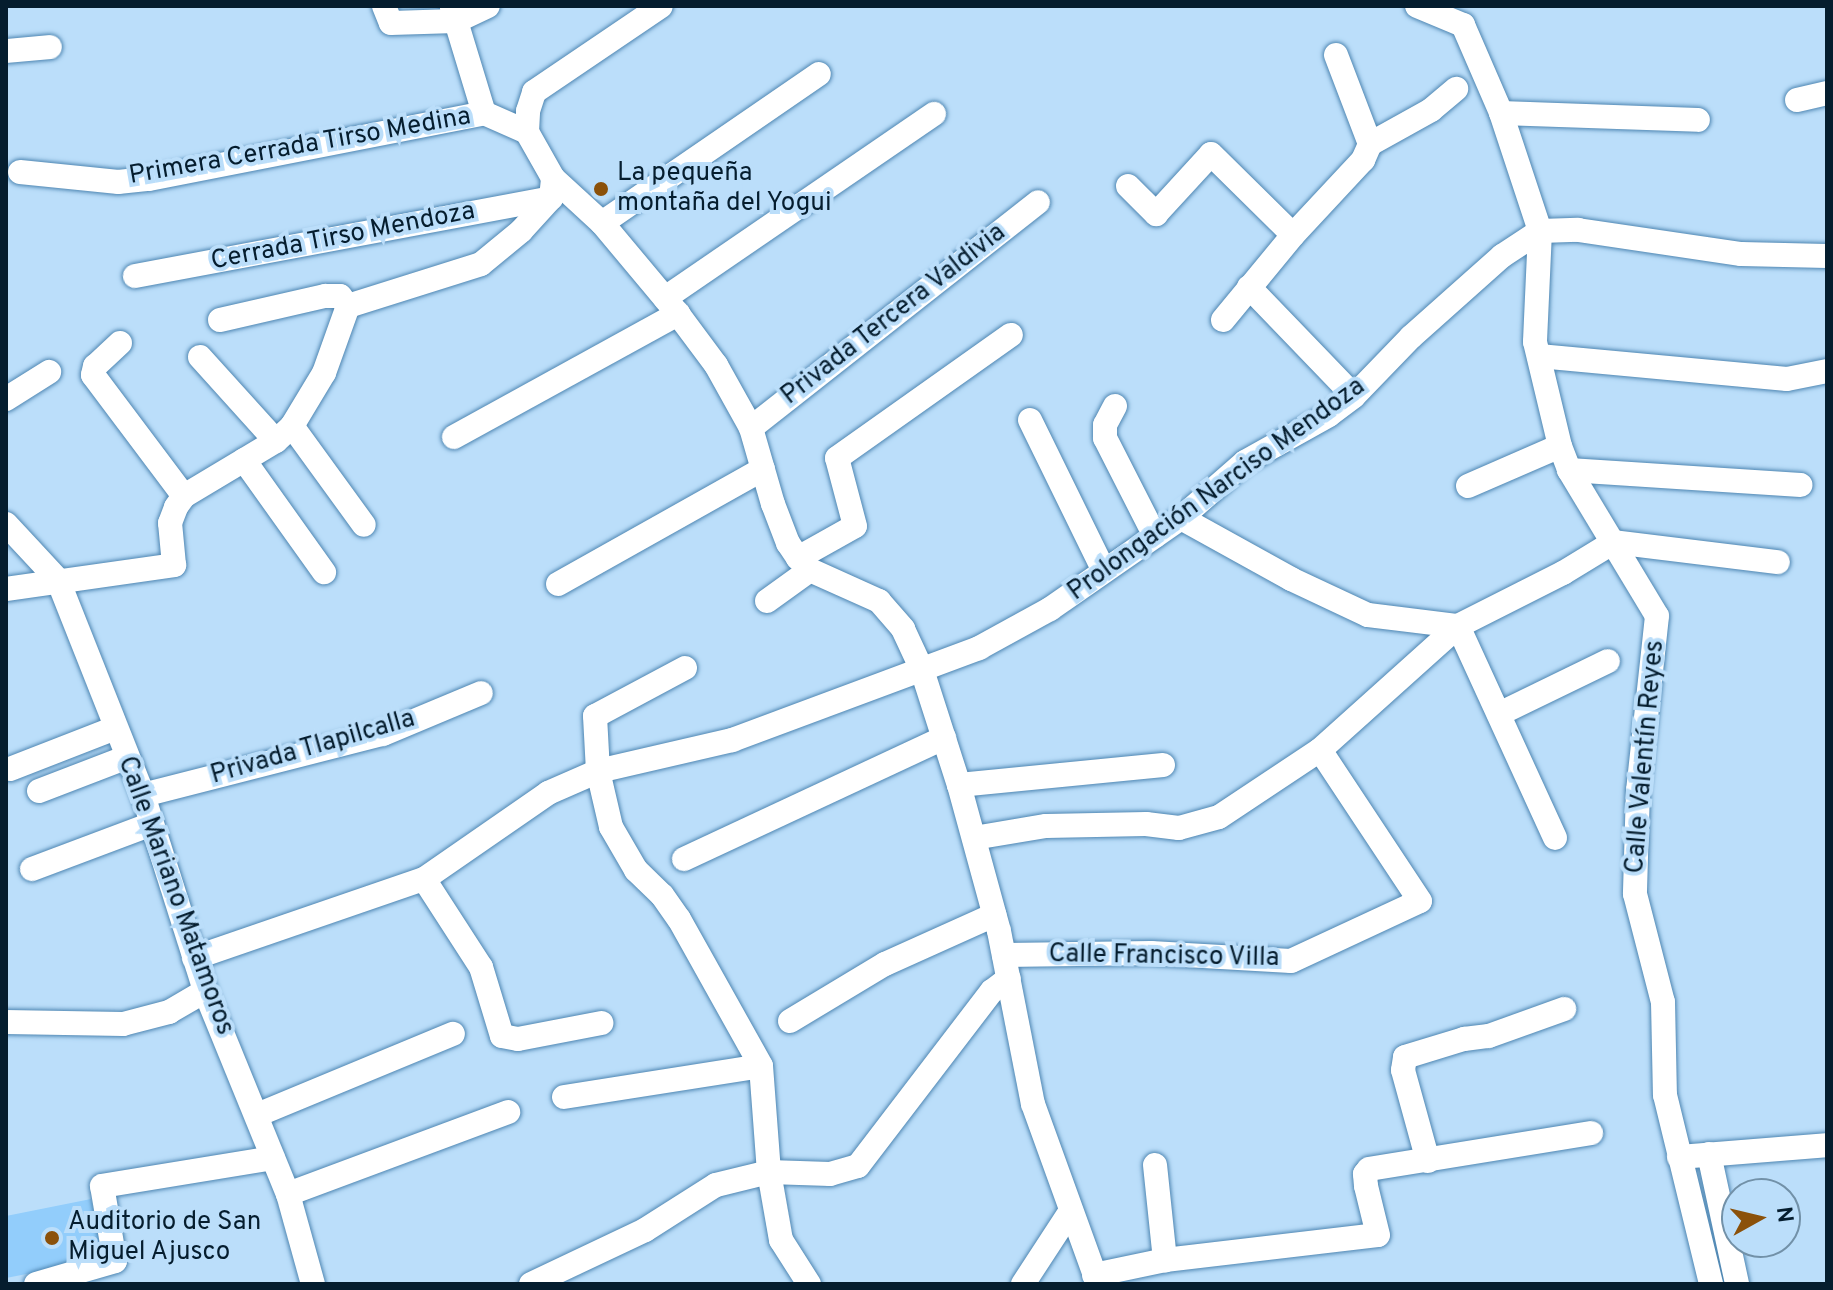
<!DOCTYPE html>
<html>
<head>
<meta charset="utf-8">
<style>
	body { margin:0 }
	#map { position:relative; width:1833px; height:1290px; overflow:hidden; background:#bbdefa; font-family:Overpass,sans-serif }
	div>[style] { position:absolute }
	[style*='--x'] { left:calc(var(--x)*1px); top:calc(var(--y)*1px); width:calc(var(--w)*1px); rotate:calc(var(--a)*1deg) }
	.building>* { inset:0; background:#92cdfb }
	.roads { filter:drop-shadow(0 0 2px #4e86b2) drop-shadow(0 0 2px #4e86b2) }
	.minor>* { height:24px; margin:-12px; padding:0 12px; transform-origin:12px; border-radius:12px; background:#fff }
	.dots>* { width:22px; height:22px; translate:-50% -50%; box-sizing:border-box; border:4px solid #bbdefa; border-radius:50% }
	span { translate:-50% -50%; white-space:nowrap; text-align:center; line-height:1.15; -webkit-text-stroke:8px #bbdefa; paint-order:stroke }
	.street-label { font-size:26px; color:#051d2e }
	.poi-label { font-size:26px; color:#051d2e }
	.left { translate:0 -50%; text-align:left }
	.frame { position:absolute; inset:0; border:8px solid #051d2e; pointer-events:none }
	.north { position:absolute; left:1721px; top:1178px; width:80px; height:80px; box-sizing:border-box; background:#bbdefa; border:2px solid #7291a8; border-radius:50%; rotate:82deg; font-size:22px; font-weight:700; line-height:32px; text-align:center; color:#051d2e }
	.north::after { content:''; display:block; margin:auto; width:28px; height:36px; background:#8b510a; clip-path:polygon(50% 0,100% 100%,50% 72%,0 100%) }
</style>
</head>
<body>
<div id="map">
	<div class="building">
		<i style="clip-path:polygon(91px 1199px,103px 1259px,6px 1278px,6px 1216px)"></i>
	</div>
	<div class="roads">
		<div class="minor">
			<i style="--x:384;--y:6;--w:18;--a:68"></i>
			<i style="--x:391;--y:23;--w:65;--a:-1.8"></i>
			<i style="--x:456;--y:21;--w:35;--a:-25"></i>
			<i style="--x:1417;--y:6;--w:50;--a:22.4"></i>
			<i style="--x:1463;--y:25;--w:96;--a:66.6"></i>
			<i style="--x:1501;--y:113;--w:124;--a:71.7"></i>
			<i style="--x:1540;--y:231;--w:111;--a:92.6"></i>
			<i style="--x:1535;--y:342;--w:107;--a:76.5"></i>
			<i style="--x:1560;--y:446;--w:26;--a:69"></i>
			<i style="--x:1569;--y:470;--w:170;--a:58.9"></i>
			<i style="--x:1657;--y:616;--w:175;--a:96.2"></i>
			<i style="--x:1638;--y:790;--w:104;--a:91.7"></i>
			<i style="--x:1635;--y:894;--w:112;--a:75.5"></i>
			<i style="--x:1663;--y:1002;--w:93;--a:88.8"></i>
			<i style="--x:1665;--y:1095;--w:195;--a:76.3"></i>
			<i style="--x:452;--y:8;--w:110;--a:73.1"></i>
			<i style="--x:6;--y:51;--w:44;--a:-5.2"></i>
			<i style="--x:1336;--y:55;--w:95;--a:69.1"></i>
			<i style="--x:1797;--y:100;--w:31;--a:-13"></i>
			<i style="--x:484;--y:113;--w:47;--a:23.8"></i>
			<i style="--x:527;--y:132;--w:53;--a:60.5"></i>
			<i style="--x:553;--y:178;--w:67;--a:42.6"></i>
			<i style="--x:602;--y:223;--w:119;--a:50.1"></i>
			<i style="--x:678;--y:314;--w:64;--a:53.3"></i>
			<i style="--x:716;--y:365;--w:72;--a:60.9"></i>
			<i style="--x:751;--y:428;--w:79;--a:73.9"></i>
			<i style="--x:773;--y:504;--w:42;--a:69"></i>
			<i style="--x:788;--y:543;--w:18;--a:56"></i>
			<i style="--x:798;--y:558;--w:17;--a:45"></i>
			<i style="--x:810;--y:570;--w:76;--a:24.2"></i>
			<i style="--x:879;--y:601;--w:37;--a:49"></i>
			<i style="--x:903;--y:629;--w:45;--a:65.1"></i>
			<i style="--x:922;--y:670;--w:121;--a:72.2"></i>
			<i style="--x:959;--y:785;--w:151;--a:74.7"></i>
			<i style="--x:999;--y:931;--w:176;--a:78.9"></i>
			<i style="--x:1033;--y:1104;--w:191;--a:70.1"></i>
			<i style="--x:1501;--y:113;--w:197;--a:2"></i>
			<i style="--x:527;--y:132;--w:21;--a:-87"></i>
			<i style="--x:528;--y:111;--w:20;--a:-72"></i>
			<i style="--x:534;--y:92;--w:153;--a:-34.1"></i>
			<i style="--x:20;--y:172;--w:99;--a:5.8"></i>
			<i style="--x:118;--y:182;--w:31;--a:-6"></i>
			<i style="--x:149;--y:179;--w:341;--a:-11.1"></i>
			<i style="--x:1128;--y:186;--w:40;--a:45"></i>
			<i style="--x:1156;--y:214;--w:81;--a:-47.5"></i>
			<i style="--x:1211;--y:154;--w:115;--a:44.6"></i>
			<i style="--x:602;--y:223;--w:263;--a:-34.5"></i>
			<i style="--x:135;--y:276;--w:423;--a:-10.6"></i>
			<i style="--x:1249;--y:287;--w:151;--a:46.1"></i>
			<i style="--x:665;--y:298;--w:326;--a:-34.4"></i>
			<i style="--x:220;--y:320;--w:108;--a:-12.9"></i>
			<i style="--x:325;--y:296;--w:15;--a:0"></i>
			<i style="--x:340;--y:296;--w:13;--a:51"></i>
			<i style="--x:1223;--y:320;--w:110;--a:-50.5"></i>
			<i style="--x:1293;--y:235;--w:103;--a:-47"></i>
			<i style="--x:1363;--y:160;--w:17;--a:-66"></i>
			<i style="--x:1370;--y:144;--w:70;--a:-29.1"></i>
			<i style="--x:1431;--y:110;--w:33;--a:-40"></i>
			<i style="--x:120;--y:343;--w:34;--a:137"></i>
			<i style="--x:95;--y:366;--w:9;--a:103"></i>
			<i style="--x:93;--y:375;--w:151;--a:53.1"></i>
			<i style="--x:1539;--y:356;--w:249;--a:5.3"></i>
			<i style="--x:1787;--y:379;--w:41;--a:-11.3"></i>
			<i style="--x:200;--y:357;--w:113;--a:47.9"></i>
			<i style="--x:6;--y:399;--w:51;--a:-32.1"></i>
			<i style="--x:1115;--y:406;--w:21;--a:118"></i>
			<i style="--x:1105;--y:425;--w:13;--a:90"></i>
			<i style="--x:1105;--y:438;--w:110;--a:63"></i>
			<i style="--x:1030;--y:420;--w:168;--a:63.9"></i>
			<i style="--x:292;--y:426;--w:122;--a:54"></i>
			<i style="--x:751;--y:428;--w:365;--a:-38.2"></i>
			<i style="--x:454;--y:437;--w:256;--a:-28.8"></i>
			<i style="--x:244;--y:460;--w:138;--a:54.5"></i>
			<i style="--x:1569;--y:470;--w:232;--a:3.7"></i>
			<i style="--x:1468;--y:486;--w:100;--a:-23.5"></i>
			<i style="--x:1181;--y:518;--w:126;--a:29"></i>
			<i style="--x:1291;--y:579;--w:85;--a:25.1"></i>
			<i style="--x:1368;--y:615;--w:91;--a:7"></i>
			<i style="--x:1458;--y:626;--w:118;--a:-26.8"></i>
			<i style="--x:1563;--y:573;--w:60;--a:-31.3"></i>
			<i style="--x:1614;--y:542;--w:165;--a:7"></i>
			<i style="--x:6;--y:524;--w:76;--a:47.1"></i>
			<i style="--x:58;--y:580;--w:231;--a:68.4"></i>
			<i style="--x:143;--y:795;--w:206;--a:72.4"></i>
			<i style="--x:205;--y:991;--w:219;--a:67.8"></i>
			<i style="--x:288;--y:1194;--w:93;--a:74.5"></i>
			<i style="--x:798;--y:558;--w:65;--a:-29.3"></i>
			<i style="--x:855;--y:526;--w:70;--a:-104.8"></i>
			<i style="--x:837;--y:458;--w:213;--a:-35.3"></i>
			<i style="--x:558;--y:584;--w:235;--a:-29.3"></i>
			<i style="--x:6;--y:589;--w:170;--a:-8.1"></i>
			<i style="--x:174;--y:565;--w:42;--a:-95.4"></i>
			<i style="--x:170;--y:523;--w:17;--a:-69"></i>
			<i style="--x:176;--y:507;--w:14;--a:-54"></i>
			<i style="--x:184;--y:496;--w:107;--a:-30.9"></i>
			<i style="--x:276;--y:441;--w:22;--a:-43"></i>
			<i style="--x:292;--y:426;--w:62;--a:-58.9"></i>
			<i style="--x:324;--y:373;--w:71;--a:-70.3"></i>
			<i style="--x:348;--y:306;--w:139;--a:-17.5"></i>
			<i style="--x:481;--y:264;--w:52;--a:-39.5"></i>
			<i style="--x:521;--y:231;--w:45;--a:-47.7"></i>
			<i style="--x:551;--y:198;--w:20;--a:-84"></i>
			<i style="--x:767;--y:601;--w:53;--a:-35.8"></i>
			<i style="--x:685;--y:668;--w:102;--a:151.9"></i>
			<i style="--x:595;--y:716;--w:55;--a:86.9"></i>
			<i style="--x:598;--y:771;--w:57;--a:76.9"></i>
			<i style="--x:611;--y:827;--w:50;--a:59.8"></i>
			<i style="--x:636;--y:870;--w:36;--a:44"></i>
			<i style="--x:662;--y:895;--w:29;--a:55"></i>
			<i style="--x:679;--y:919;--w:168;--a:60.8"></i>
			<i style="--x:761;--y:1066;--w:106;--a:85.7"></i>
			<i style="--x:769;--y:1172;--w:69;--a:80"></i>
			<i style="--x:781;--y:1240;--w:52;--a:57.5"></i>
			<i style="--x:1499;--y:714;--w:121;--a:-25.9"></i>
			<i style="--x:10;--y:769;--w:113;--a:-21.3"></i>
			<i style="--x:959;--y:785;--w:205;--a:-5.6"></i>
			<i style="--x:39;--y:791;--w:92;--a:-21"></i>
			<i style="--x:143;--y:795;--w:248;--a:-14.3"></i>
			<i style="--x:383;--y:734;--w:106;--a:-22.7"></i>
			<i style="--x:974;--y:838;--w:73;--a:-9.5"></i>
			<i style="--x:1046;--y:826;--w:100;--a:-1.1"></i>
			<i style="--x:1146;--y:824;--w:33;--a:7"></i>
			<i style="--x:1179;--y:828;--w:41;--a:-15.4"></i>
			<i style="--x:1219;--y:817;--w:121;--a:-33.6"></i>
			<i style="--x:1320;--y:750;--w:186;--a:-41.9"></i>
			<i style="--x:1458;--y:626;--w:233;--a:65.4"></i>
			<i style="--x:684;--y:859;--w:287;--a:-25"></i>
			<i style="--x:32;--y:869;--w:128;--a:-20.6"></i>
			<i style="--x:424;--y:879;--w:105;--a:57.1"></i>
			<i style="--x:481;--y:967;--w:72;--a:73.1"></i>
			<i style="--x:502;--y:1036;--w:16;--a:11"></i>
			<i style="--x:518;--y:1039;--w:85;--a:-10.9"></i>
			<i style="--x:1004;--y:955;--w:147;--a:-0.8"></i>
			<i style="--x:1151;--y:953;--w:140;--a:3.3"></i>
			<i style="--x:1291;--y:961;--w:142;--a:-24.9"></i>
			<i style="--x:1420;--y:901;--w:181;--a:-123.5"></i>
			<i style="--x:194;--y:958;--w:243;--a:-19"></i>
			<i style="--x:424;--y:879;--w:151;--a:-34.7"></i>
			<i style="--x:548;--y:793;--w:55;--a:-23.7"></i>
			<i style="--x:598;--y:771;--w:138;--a:-13"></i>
			<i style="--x:732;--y:740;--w:264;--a:-20.4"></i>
			<i style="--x:979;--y:648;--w:81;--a:-28.8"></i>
			<i style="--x:1050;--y:609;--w:160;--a:-34.8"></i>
			<i style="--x:1181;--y:518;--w:85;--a:-41.2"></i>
			<i style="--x:1245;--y:462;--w:96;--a:-29.2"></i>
			<i style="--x:1329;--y:415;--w:31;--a:-37"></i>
			<i style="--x:1354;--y:396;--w:82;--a:-46"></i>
			<i style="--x:1411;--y:337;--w:122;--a:-41.7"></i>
			<i style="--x:1502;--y:256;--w:45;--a:-33.3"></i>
			<i style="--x:1540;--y:231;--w:38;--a:-2"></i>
			<i style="--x:1578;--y:230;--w:165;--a:8.4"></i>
			<i style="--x:1741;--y:254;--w:86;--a:1.3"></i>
			<i style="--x:790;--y:1021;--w:111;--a:-31"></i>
			<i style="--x:885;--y:964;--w:120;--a:-24.2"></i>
			<i style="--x:6;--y:1022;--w:117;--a:1"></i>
			<i style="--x:123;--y:1024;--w:48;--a:-14.6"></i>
			<i style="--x:169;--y:1012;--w:42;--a:-30.3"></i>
			<i style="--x:564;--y:1097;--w:199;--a:-8.9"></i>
			<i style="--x:257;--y:1115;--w:212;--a:-22.5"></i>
			<i style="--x:1709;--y:1154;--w:133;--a:77.8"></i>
			<i style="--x:1679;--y:1157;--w:148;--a:-4.6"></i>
			<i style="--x:1428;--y:1161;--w:94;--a:-105.4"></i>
			<i style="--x:1403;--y:1070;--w:13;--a:-81"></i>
			<i style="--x:1405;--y:1057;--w:62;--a:-17"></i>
			<i style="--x:1464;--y:1039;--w:25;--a:-7"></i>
			<i style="--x:1489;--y:1036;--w:80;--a:-19.8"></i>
			<i style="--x:1155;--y:1165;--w:96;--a:84"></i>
			<i style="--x:288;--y:1194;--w:235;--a:-20.4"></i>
			<i style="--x:1094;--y:1275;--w:73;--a:-11.9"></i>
			<i style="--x:1165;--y:1260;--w:214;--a:-6.7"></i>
			<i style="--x:1378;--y:1235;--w:50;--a:-103.8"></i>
			<i style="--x:1366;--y:1186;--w:12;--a:-95"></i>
			<i style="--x:1365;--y:1174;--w:6;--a:-51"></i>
			<i style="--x:1369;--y:1169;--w:225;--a:-9.2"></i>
			<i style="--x:36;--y:1284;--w:82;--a:-16.2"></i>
			<i style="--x:115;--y:1261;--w:76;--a:-99.8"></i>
			<i style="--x:102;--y:1186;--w:173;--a:-9.3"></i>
			<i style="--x:531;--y:1284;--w:126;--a:-25.3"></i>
			<i style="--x:645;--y:1230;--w:84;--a:-32.4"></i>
			<i style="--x:716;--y:1185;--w:55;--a:-13.8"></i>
			<i style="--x:769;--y:1172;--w:61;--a:1.9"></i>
			<i style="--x:830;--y:1174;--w:29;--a:-16"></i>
			<i style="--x:858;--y:1166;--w:220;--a:-52.6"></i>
			<i style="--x:992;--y:991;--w:21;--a:-37"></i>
			<i style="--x:1023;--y:1284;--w:86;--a:-56.9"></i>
		</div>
	</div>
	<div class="dots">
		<i style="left:601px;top:189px;background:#8b510a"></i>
		<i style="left:52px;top:1238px;background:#8b510a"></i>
	</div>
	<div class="street-label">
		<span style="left:300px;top:147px;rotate:-10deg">Primera Cerrada Tirso Medina</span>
		<span style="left:343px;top:237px;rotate:-11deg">Cerrada Tirso Mendoza</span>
		<span style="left:894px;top:315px;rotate:-38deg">Privada Tercera Valdivia</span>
		<span style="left:1217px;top:490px;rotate:-36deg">Prolongación Narciso Mendoza</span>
		<span style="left:313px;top:748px;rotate:-16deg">Privada Tlapilcalla</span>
		<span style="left:1646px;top:757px;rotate:-85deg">Calle Valentín Reyes</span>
		<span style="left:175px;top:896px;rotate:70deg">Calle Mariano Matamoros</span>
		<span style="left:1164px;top:957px;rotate:1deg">Calle Francisco Villa</span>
	</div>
	<div class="poi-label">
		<span class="left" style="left:617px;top:189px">La pequeña<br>montaña del Yogui</span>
		<span class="left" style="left:68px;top:1238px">Auditorio de San<br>Miguel Ajusco</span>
	</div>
	<div class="frame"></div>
	<div class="north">N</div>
</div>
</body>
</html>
